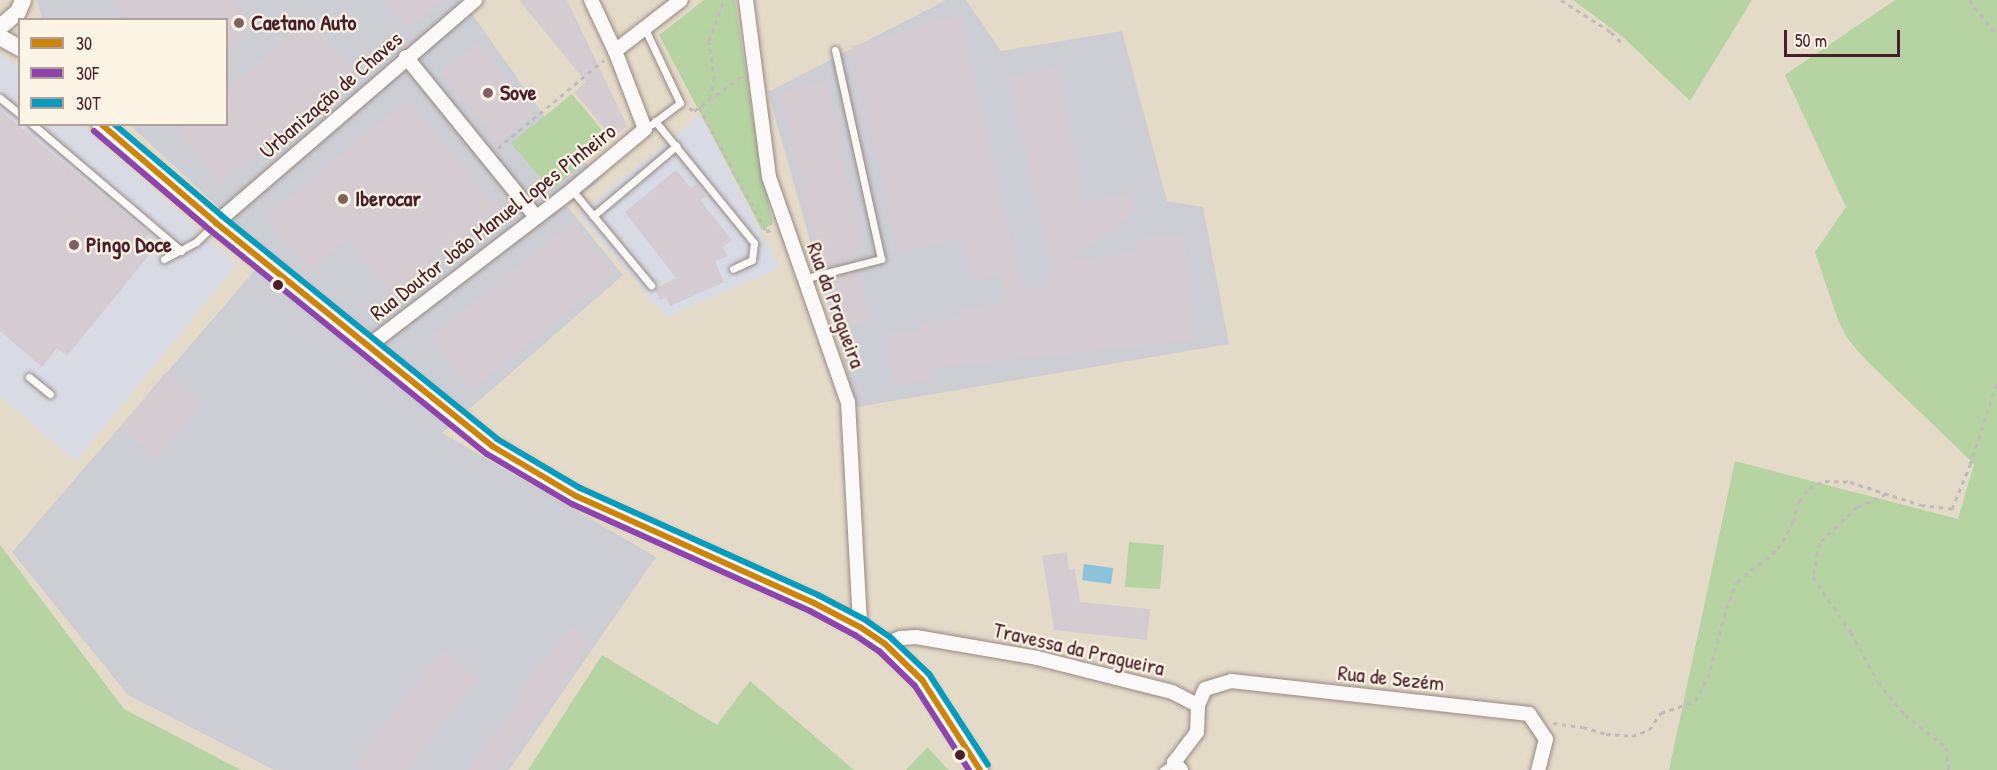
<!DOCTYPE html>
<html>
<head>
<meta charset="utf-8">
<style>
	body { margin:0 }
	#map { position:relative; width:1997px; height:770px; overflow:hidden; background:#e4dac8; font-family:"Patrick Hand",sans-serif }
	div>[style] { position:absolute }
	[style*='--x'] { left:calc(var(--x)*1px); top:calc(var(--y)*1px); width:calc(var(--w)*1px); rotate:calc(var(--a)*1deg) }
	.built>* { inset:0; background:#d8dae4 }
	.industrial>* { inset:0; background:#cdced4 }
	.green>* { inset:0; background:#b6d3a2 }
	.water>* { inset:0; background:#8cc2da }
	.building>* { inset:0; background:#d4ccd0 }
	.path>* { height:3px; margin-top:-1.5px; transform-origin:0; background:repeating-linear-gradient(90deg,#c2bbba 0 4.5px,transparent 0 9px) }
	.roads { filter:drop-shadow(0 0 2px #968a83) drop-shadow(0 0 2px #968a83) }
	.service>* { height:7px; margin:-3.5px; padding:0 3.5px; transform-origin:3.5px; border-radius:3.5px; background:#fbf9f7 }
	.minor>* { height:14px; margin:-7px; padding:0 7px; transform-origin:7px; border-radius:7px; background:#fbf9f7 }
	.tertiary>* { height:16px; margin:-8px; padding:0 8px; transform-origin:8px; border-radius:8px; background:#fbf9f7 }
	.bus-1>* { height:6px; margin:-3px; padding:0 3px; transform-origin:3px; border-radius:3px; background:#cc840b }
	.bus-2>* { height:6px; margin:-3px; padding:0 3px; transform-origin:3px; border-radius:3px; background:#8e44ad }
	.bus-3>* { height:6px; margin:-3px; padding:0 3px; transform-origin:3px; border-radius:3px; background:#079bbe }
	.dots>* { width:16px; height:16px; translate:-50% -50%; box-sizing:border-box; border:3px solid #fcf5e5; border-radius:50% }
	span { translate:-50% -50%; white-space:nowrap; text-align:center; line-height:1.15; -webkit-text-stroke:4.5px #fcf5e5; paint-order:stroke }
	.poi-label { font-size:22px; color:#4a1f2b; font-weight:700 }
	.left { translate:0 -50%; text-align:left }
	.street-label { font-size:22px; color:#4a1f2b }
	.legend { position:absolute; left:18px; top:18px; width:210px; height:108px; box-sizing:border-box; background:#fcf5e5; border:2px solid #b59f9b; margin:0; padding:8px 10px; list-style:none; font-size:18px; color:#4a1f2b }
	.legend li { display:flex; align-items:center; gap:12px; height:30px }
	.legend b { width:30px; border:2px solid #b59f9b }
	.scale { position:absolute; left:1784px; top:30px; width:116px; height:27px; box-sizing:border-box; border:3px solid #4a1f2b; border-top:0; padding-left:8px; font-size:18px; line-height:21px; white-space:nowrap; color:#4a1f2b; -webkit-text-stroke:4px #fcf5e5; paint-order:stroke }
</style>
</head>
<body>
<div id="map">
	<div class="built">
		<i style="clip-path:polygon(0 55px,6px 57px,19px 69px,20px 124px,81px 125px,237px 264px,76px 462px,0 396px)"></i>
		<i style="clip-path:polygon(700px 115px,780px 268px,666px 317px,578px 214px)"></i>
	</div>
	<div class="industrial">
		<i style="clip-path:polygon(37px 0,462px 0,545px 117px,600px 180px,567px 206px,623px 275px,442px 433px,656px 557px,509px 770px,274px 770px,128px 695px,12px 552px,269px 254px,130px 125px,226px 124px,226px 20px,42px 19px)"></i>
		<i style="clip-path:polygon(946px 0,966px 0,1001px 51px,1122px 31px,1167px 201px,1203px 207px,1229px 344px,857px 407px,768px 92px)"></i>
	</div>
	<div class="green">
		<i style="clip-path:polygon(704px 0,735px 0,759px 160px,773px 224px,762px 230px,659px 35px)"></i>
		<i style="clip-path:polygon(1573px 0,1752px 0,1690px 101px,1623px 37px)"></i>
		<i style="clip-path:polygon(1895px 0,1997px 0,1997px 770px,1669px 770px,1735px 461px,1958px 519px,1974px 464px,1865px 359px,1847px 338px,1838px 320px,1815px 252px,1846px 207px,1785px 75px)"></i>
		<i style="clip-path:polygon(572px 94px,602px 130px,591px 140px,599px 150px,551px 190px,511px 143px)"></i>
		<i style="clip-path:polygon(1129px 542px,1164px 545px,1160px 589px,1125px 587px)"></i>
		<i style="clip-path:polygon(0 545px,124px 709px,241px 770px,0 770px)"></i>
		<i style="clip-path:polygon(602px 655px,717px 725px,750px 681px,854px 770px,528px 770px)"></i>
		<i style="clip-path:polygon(928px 748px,949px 770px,906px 770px,927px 748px)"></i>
	</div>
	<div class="water">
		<i style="clip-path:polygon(1084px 564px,1113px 568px,1111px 584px,1082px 580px)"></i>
	</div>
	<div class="building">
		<i style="clip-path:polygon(112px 0,233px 0,254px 26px,226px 49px,226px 20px,128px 20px)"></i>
		<i style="clip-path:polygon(384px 0,442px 0,408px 29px)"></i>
		<i style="clip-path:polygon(519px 0,567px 0,627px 126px,612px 138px,574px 92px,586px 82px)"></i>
		<i style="clip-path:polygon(960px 16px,1022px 289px,1050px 287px,1049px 273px,1054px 273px,1009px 78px,1057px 67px,1084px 202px,1129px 193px,1135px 212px,1070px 260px,1137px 253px,1135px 240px,1184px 235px,1195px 340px,930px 368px,931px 381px,894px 385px,888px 335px,918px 332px,918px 323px,961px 318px,960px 308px,1005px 303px,1002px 274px,974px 281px,963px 237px,899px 252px,852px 46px,916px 30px,915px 27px)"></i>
		<i style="clip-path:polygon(310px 19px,354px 73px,221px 184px,177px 131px,185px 124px,226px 124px,226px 89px)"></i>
		<i style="clip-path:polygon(477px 43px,534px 113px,499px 142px,442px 73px)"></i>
		<i style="clip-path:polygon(826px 81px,865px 252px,851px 256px,853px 260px,825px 268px,823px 262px,820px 263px,780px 92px)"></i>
		<i style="clip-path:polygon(409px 99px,497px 208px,392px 295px,347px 239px,311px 270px,267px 216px)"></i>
		<i style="clip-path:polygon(0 110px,149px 234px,144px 240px,154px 249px,67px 356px,57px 348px,42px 367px,0 331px)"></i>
		<i style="clip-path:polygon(676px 170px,691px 188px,696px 184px,706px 196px,700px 200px,732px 240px,722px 248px,728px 256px,715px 261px,724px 282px,670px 306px,666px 298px,660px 300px,655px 289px,676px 278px,625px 212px)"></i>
		<i style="clip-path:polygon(573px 222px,614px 274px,472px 390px,430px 338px)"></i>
		<i style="clip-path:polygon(856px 271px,872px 319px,844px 328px,828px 278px)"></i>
		<i style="clip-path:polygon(166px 372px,202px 402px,156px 458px,120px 428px)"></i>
		<i style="clip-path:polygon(1067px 552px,1069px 570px,1075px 569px,1080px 602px,1150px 609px,1147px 640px,1054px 630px,1042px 556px)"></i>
		<i style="clip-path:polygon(571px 627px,592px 642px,566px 678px,568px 679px,498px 770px,469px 770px,520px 700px,516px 696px)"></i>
		<i style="clip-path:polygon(442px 650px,478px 678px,407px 770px,365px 770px,355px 763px)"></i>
	</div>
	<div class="path">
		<i style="--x:1561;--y:0;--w:59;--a:32.6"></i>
		<i style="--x:1611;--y:32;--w:14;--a:45"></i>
		<i style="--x:1969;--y:0;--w:45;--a:51.3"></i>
		<i style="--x:710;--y:99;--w:19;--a:-78"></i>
		<i style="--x:714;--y:80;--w:39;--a:-97"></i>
		<i style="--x:709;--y:41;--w:44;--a:-69.9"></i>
		<i style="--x:699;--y:107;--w:141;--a:61.6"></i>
		<i style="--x:766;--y:231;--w:6;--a:-9"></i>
		<i style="--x:689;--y:108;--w:6;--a:31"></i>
		<i style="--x:694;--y:111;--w:59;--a:-36.1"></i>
		<i style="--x:498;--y:148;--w:138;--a:-39.7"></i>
		<i style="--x:1886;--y:494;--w:32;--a:156"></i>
		<i style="--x:1857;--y:507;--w:52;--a:136.5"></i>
		<i style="--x:1819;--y:543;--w:35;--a:100"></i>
		<i style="--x:1813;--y:577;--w:67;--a:55.4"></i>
		<i style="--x:1851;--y:632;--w:57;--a:61.6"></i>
		<i style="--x:1878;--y:682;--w:43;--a:50.7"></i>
		<i style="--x:1905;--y:715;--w:52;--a:38"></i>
		<i style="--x:1946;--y:747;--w:23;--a:83"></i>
		<i style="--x:1553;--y:723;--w:30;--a:8"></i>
		<i style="--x:1583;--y:727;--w:24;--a:17"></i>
		<i style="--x:1606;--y:734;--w:26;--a:4"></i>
		<i style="--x:1632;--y:736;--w:18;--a:-19"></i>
		<i style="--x:1649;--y:730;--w:21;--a:-55"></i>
		<i style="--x:1661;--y:713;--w:36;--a:-19"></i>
		<i style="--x:1695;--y:701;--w:26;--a:-61"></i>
		<i style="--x:1708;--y:678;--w:71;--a:-75.4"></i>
		<i style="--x:1726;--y:609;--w:29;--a:-68"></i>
		<i style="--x:1737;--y:582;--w:53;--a:-38.8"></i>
		<i style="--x:1778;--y:549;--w:31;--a:-61"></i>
		<i style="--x:1793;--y:522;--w:22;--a:-74"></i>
		<i style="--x:1799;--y:501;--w:16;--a:-52"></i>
		<i style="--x:1809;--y:488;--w:17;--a:-24"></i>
		<i style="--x:1825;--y:481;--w:25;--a:2"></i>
		<i style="--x:1850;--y:482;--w:75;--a:17.9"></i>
		<i style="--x:1921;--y:505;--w:31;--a:7"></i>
		<i style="--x:1952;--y:509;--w:48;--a:-67.8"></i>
		<i style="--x:1970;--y:465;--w:86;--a:-71.8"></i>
	</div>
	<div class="roads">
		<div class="service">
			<i style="--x:645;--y:29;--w:82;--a:64.7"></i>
			<i style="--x:680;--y:103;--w:35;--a:143"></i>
			<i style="--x:0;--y:98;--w:26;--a:39"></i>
			<i style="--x:655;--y:121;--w:157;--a:50.9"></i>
			<i style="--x:754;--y:243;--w:17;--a:97"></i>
			<i style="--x:752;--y:260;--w:21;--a:155"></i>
			<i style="--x:32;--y:124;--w:196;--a:40.4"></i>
			<i style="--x:572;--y:190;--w:124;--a:50.3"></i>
			<i style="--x:593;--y:216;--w:109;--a:-40.1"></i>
			<i style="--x:164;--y:259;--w:36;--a:-28"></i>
			<i style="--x:196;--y:242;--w:28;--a:-44"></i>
			<i style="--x:803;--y:279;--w:81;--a:-14.4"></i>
			<i style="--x:881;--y:259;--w:214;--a:-102.4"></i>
			<i style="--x:29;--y:377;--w:27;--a:39"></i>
			<i style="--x:1163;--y:770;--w:14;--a:-36"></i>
		</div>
		<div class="minor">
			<i style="--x:746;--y:0;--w:178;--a:82.6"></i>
			<i style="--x:769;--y:177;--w:238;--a:70.7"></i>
			<i style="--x:848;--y:402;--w:225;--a:86.9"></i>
			<i style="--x:615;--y:51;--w:83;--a:-37.7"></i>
			<i style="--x:406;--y:57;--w:205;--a:50.9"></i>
			<i style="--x:216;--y:223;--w:342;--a:-40.7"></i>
			<i style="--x:367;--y:347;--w:258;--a:-37.4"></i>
			<i style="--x:572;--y:190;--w:95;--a:-39.9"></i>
			<i style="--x:645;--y:129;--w:84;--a:-111"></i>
			<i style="--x:615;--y:51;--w:56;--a:-115.2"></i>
			<i style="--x:885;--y:644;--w:17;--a:-21"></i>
			<i style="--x:901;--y:638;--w:15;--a:-4"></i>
			<i style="--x:916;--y:637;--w:123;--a:9.8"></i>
			<i style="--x:1037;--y:658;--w:139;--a:14.1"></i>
			<i style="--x:1172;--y:692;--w:29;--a:27"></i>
			<i style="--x:1198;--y:705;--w:27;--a:92"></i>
			<i style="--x:1197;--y:732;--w:38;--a:127"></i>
			<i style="--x:1174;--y:762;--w:11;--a:49"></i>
			<i style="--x:1198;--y:705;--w:17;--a:-66"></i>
			<i style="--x:1205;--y:689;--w:27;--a:-17"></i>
			<i style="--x:1231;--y:681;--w:300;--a:6.3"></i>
			<i style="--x:1529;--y:714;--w:30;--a:56"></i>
			<i style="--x:1546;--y:739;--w:32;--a:104"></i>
		</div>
		<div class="tertiary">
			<i style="--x:0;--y:27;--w:23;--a:-40"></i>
			<i style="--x:18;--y:12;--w:13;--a:-67"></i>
			<i style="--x:0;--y:37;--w:23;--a:29"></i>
			<i style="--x:100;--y:124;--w:153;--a:40.5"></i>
			<i style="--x:216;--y:223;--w:355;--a:38.9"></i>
			<i style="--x:492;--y:446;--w:98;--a:30.8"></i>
			<i style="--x:576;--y:496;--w:261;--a:24.2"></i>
			<i style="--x:814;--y:603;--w:52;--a:27.6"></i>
			<i style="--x:860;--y:627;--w:30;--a:34"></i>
			<i style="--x:885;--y:644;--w:52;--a:44.2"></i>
			<i style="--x:922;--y:680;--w:107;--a:57.2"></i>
		</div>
	</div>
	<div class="bus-1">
		<i style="--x:101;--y:124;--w:152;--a:40.7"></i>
		<i style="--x:216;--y:223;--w:355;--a:38.9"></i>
		<i style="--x:492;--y:446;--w:98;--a:30.8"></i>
		<i style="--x:576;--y:496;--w:261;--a:24.2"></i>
		<i style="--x:814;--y:603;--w:52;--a:27.6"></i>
		<i style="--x:860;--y:627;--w:30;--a:34"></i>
		<i style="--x:885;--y:644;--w:52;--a:44.2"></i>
		<i style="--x:922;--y:680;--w:107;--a:57.2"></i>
	</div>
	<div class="bus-2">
		<i style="--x:94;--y:131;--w:153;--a:40.5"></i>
		<i style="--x:210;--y:230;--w:356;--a:39"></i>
		<i style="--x:487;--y:454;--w:99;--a:30.5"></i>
		<i style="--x:572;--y:504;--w:261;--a:24.2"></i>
		<i style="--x:810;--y:611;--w:51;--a:28.1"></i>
		<i style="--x:855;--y:635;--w:29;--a:34"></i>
		<i style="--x:879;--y:651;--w:50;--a:44.2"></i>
		<i style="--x:915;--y:686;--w:100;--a:57.3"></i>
	</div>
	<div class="bus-3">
		<i style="--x:114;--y:124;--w:142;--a:40.4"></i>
		<i style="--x:222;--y:216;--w:354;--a:39"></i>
		<i style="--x:497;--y:439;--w:96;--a:30.6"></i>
		<i style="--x:580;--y:488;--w:261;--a:24.2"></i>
		<i style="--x:818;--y:595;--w:52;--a:27.6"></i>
		<i style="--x:864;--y:619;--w:32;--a:35"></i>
		<i style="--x:890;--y:637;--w:54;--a:43.5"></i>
		<i style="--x:929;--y:674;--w:108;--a:57"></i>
	</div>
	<div class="dots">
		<i style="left:239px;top:23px;background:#806062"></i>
		<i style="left:488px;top:93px;background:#806062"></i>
		<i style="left:343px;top:199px;background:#806062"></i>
		<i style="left:74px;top:245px;background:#806062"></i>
		<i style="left:278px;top:285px;background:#4a1f2b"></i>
		<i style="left:960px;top:755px;background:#4a1f2b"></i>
	</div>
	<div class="poi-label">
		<span class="left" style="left:251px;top:23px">Caetano Auto</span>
		<span class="left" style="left:500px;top:93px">Sove</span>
		<span class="left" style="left:355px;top:199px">Iberocar</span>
		<span class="left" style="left:86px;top:245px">Pingo Doce</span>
	</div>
	<div class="street-label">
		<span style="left:331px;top:95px;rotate:-41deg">Urbanização de Chaves</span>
		<span style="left:493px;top:222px;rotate:-38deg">Rua Doutor João Manuel Lopes Pinheiro</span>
		<span style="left:836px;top:305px;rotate:70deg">Rua da Pragueira</span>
		<span style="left:1079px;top:649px;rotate:13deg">Travessa da Pragueira</span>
		<span style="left:1391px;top:678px;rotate:6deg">Rua de Sezém</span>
	</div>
	<ul class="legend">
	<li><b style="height:8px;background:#cc840b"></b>30</li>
	<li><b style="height:8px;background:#8e44ad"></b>30F</li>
	<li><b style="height:8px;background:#079bbe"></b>30T</li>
	</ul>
	<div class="scale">50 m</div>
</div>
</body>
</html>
